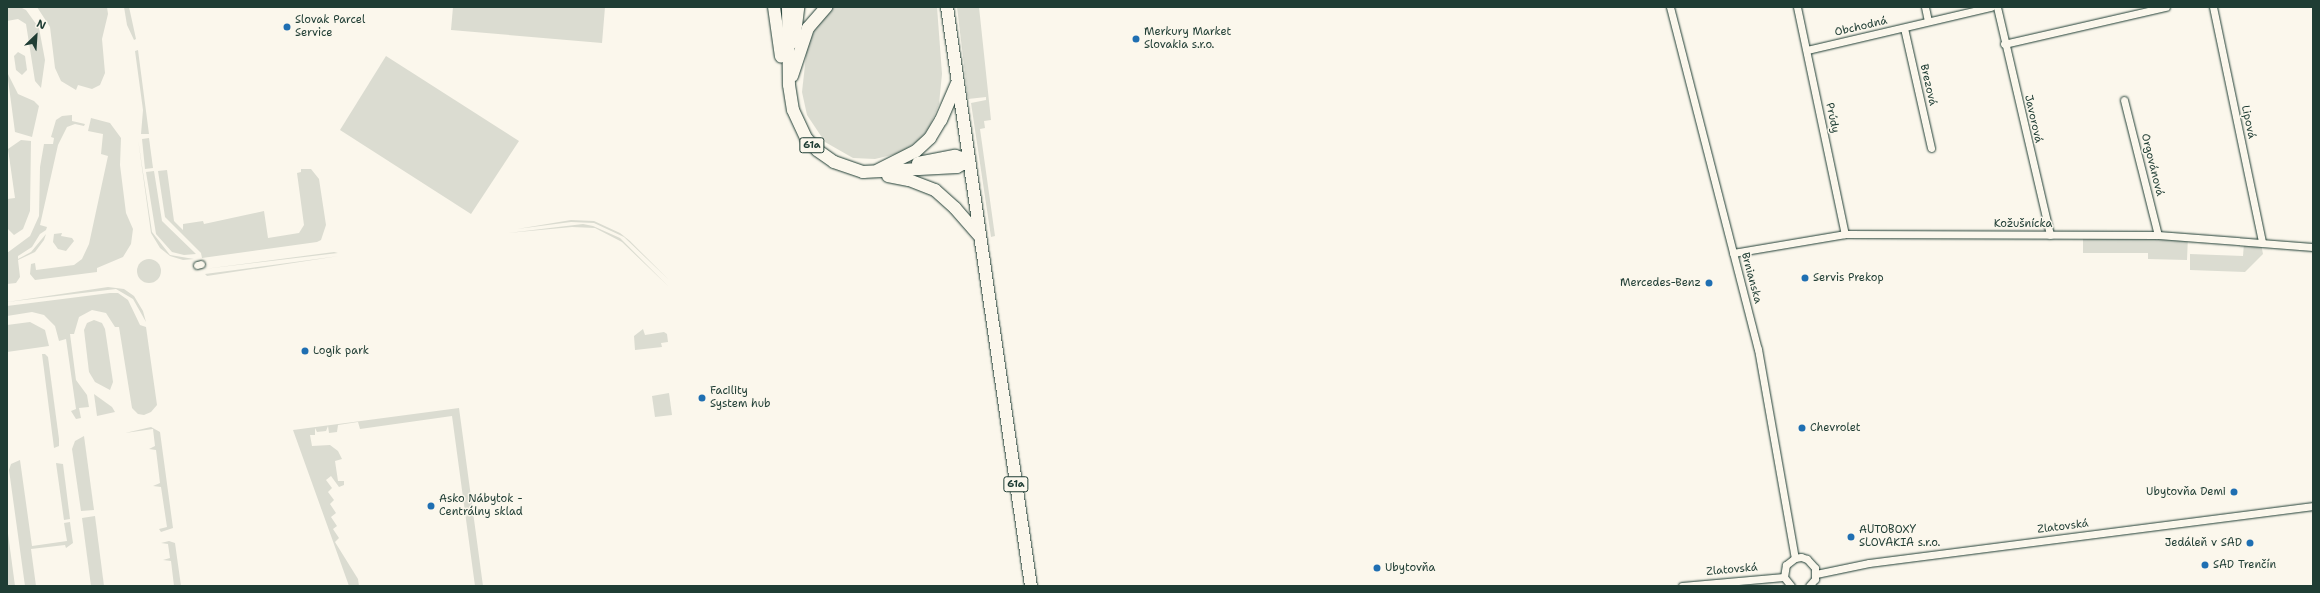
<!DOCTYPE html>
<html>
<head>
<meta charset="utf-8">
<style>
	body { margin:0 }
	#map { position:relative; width:2320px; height:593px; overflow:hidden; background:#fbf7ec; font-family:"Shantell Sans",sans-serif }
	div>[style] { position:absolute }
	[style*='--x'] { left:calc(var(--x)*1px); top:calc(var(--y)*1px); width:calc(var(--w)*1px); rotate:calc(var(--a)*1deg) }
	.green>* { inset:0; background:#dbdcd1 }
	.round { border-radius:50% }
	.roads { filter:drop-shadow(0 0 1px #1f3d34) drop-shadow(0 0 1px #1f3d34) }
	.minor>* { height:7px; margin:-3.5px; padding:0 3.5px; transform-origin:3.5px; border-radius:3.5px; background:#fbf7ec }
	.primary>* { height:12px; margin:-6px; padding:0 6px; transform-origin:6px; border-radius:6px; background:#fbf7ec }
	.dots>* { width:11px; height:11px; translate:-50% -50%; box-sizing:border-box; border:2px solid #fbf7ec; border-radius:50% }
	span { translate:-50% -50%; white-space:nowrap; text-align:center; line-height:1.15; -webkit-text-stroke:3px #fbf7ec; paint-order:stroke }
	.shield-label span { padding:1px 3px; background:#fbf7ec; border:1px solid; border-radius:3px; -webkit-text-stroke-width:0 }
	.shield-label { font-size:10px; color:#1f3d34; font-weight:700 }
	.poi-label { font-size:11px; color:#1f3d34 }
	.left { translate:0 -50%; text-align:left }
	.right { translate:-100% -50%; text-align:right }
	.street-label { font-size:11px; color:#1f3d34 }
	.frame { position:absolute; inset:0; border:8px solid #1f3d34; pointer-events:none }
	.north { position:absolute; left:16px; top:16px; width:40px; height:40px; -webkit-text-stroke:3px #fbf7ec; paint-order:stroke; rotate:25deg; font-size:11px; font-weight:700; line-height:16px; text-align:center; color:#1f3d34 }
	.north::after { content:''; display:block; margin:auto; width:14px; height:18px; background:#1f3d34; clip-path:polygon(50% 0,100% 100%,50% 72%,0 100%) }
</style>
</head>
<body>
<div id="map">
	<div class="green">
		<i style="clip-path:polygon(7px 7px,20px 7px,26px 10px,39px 28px,45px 60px,41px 88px,35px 81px,26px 24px,18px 19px,7px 21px)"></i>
		<i style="clip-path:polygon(37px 7px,107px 7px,108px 14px,102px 39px,105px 73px,100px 85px,92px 89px,78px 85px,76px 90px,61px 81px,55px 68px,50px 27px)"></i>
		<i style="clip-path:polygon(124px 7px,129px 7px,136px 39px,134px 40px,127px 25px)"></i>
		<i style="clip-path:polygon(453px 7px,605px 7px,602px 43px,451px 30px)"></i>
		<i style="clip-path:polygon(834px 7px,937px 7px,942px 74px,939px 104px,929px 128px,919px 140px,900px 153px,875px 159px,853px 158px,825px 142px,807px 115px,802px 92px,807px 47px,819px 21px)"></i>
		<i style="clip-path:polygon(957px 7px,979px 7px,991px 120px,984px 121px,985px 128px,980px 129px,995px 236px,991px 237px,971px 103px,986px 100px,986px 97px,968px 99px)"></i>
		<i style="clip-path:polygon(138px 50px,149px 134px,141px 134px,143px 110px,135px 51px)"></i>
		<i style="clip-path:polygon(18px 52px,25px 56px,27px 70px,22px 75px,16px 70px,14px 56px)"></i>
		<i style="clip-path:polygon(386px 56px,519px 141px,471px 214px,340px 130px)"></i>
		<i style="clip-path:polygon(7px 72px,18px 94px,34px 101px,39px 106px,32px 137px,15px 132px)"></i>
		<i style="clip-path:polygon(72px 115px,72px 121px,85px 124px,84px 126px,75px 124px,67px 127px,58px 145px,40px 225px,47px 227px,46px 230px,40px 234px,32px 247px,18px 256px,18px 259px,31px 252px,46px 234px,44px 240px,35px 252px,18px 260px,20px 277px,16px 283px,7px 284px,7px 253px,30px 236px,39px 216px,40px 167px,44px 144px,53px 144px,54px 138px,51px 137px,56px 120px,62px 116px)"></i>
		<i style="clip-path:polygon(91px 118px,110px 123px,121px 138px,120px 165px,126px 213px,133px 229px,131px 244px,123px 257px,97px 268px,97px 272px,35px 280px,30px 274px,31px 264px,35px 263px,36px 270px,74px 265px,82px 259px,89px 244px,108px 156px,101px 154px,103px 134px,88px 131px)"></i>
		<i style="clip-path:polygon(149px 138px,153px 168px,145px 169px,142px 139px)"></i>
		<i style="clip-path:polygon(138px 139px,152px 232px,170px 255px,194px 259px,183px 260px,170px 256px,160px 248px,151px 233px)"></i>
		<i style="clip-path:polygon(21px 140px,31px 141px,30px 211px,23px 229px,14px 235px,7px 228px,7px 199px,15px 198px,8px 149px)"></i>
		<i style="clip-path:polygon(301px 169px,311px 169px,319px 179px,326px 225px,321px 240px,317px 242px,202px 258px,201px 253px,165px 217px,158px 171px,167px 170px,174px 221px,183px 230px,183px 224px,203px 221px,204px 224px,264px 211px,268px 238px,299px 233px,304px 225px,297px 173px,301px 172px)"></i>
		<i style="clip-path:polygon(154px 171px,162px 221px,196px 254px,184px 255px,172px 252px,156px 234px,146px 172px)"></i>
		<i style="clip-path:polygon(571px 220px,594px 221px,620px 233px,630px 241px,668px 279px,624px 237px,594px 223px,571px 222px,517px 229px)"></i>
		<i style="clip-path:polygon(583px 224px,593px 226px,620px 238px,668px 286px,622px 242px,595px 228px,572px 227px,508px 233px)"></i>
		<i style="clip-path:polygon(62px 233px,61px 236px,72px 238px,74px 241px,66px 251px,58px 249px,53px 242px,54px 234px)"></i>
		<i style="clip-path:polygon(2083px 235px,2188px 236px,2187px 260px,2148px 259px,2148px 253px,2083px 253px)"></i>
		<i style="clip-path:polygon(2244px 243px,2261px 244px,2263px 254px,2245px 272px,2190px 270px,2190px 254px,2243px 256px)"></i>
		<i style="clip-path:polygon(334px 252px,338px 253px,204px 269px)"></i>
		<i style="clip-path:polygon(339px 256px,207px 276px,205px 274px)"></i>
		<i class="round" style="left:137px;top:259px;width:24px;height:24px"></i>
		<i style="clip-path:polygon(108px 287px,124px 289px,134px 296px,143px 311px,146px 322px,133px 299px,116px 289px,7px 302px)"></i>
		<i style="clip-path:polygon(110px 293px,118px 293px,128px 300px,140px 325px,146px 327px,157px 405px,151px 412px,144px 415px,138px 414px,132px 408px,119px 327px,115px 327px,106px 313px,92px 310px,79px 317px,74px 334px,70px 334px,76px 380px,87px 395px,89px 407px,79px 408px,81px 418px,76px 419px,71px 411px,76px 409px,66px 339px,59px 341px,55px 326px,44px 315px,32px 312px,7px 316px,7px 306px)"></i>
		<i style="clip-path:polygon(94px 320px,102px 323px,105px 329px,113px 382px,110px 390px,95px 382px,89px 372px,84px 330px,87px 323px)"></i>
		<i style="clip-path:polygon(30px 322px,45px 330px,49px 346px,7px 352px,7px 325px)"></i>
		<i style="clip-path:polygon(643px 329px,645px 335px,664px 332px,667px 334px,668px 342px,661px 343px,662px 347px,635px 350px,634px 336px)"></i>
		<i style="clip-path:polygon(42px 354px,45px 354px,48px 357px,59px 439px,59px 446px,54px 448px)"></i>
		<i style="clip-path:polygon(669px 393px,672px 415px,655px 417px,652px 396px)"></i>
		<i style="clip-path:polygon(94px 394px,112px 407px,115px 412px,97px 416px)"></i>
		<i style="clip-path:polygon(459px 408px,483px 586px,475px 586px,452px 416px,360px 429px,358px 422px,338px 425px,337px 432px,329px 433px,328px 426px,326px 431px,317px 432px,315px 428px,315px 435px,310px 435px,312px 446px,330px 445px,338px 451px,342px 459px,335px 461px,338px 481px,344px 481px,344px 485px,339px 487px,331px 476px,326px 480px,332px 488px,328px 492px,334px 500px,330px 504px,336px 513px,331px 517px,337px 526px,333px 529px,339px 538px,335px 542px,358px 579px,359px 586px,349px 586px,293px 430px)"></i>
		<i style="clip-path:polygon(151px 427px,160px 432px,173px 528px,161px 532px,159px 529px,167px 527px,161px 487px,153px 486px,160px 483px,156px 450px,149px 449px,155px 446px,153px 429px,125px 433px)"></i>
		<i style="clip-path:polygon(84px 436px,94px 510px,81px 511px,72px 449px,75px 441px)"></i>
		<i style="clip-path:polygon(20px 460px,32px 546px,67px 541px,64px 523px,70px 522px,73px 543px,66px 548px,65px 545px,31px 549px,36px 586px,25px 586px,9px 470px,11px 464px)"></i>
		<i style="clip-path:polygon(56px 463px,63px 464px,70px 519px,64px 520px)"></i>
		<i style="clip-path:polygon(95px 516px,104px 586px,91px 586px,82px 518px)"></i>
		<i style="clip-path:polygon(7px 526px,15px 586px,7px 586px)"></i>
		<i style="clip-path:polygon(169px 541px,175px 543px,181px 586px,174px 586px,171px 561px,163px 560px,170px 558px,168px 544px,161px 543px)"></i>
	</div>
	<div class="roads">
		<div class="minor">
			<i style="--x:1670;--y:7;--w:353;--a:75.6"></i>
			<i style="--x:1758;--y:349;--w:212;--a:80"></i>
			<i style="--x:1797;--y:7;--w:232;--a:78.1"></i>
			<i style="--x:1925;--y:7;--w:14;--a:78"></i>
			<i style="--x:1997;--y:7;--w:234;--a:76.9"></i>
			<i style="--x:2213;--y:7;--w:240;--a:78.2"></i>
			<i style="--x:1904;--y:28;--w:123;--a:77.3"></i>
			<i style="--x:2004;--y:44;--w:166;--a:-12.9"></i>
			<i style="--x:1807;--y:50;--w:189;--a:-13.2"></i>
			<i style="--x:2124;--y:100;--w:139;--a:75.9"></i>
			<i style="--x:1733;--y:253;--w:114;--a:-9.6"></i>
			<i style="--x:1845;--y:234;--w:313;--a:0.2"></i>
			<i style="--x:2158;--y:235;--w:155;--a:4.4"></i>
			<i style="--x:197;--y:265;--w:4;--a:-14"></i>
			<i style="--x:1816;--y:574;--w:54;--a:-11.7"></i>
			<i style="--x:1869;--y:563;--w:448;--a:-7.3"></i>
			<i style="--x:1682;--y:586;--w:102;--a:-5"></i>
			<i style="--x:1791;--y:586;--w:11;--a:-128"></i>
			<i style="--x:1784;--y:577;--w:12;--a:-81"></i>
			<i style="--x:1786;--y:565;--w:11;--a:-38"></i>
			<i style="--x:1795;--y:558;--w:6;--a:-9"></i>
			<i style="--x:1801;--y:557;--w:6;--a:18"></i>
			<i style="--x:1807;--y:559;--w:12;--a:48"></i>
			<i style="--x:1815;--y:568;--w:11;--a:90"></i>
			<i style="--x:1815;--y:579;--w:9;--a:131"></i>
		</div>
		<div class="primary">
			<i style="--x:774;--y:7;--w:50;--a:82"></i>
			<i style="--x:788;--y:7;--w:78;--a:89.3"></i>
			<i style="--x:789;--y:85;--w:25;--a:81"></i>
			<i style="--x:793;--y:110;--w:31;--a:65"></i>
			<i style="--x:806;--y:138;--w:16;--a:47"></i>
			<i style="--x:817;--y:150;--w:21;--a:35"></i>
			<i style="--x:834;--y:162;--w:31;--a:19"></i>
			<i style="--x:863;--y:172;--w:94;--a:-3"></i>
			<i style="--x:957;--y:167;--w:14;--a:-30"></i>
			<i style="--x:947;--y:7;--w:585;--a:81.75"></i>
			<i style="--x:794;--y:42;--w:35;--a:-83"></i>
			<i style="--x:792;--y:76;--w:51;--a:-71.6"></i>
			<i style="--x:808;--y:28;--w:28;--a:-49"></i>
			<i style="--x:918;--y:163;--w:38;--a:-11"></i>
			<i style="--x:955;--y:156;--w:15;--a:16"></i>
			<i style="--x:878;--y:170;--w:42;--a:-26.6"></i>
			<i style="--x:916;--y:151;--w:19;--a:-43"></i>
			<i style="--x:930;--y:138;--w:21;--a:-59"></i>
			<i style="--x:941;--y:120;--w:40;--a:-66.6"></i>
			<i style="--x:888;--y:176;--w:21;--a:11"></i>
			<i style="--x:909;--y:180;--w:28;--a:21"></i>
			<i style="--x:935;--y:190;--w:27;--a:42"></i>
			<i style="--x:955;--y:208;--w:37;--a:49"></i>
		</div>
	</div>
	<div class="dots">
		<i style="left:287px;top:27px;background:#1f6fb2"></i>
		<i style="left:1136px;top:39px;background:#1f6fb2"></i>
		<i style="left:1805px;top:278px;background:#1f6fb2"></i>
		<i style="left:1709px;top:283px;background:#1f6fb2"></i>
		<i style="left:305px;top:351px;background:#1f6fb2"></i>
		<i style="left:702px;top:398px;background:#1f6fb2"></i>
		<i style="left:1802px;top:428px;background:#1f6fb2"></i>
		<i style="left:2234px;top:492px;background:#1f6fb2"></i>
		<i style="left:431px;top:506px;background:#1f6fb2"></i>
		<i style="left:1851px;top:537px;background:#1f6fb2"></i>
		<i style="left:2250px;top:543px;background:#1f6fb2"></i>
		<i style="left:2205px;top:565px;background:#1f6fb2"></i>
		<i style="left:1377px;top:568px;background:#1f6fb2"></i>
	</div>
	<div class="shield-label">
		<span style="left:812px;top:145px">61a</span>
		<span style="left:1016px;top:484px">61a</span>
	</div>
	<div class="poi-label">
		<span class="left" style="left:295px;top:27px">Slovak Parcel<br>Service</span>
		<span class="left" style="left:1144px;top:39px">Merkury Market<br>Slovakia s.r.o.</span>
		<span class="left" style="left:1813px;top:278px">Servis Prekop</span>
		<span class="right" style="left:1701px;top:283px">Mercedes-Benz</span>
		<span class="left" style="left:313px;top:351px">Logik park</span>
		<span class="left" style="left:710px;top:398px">Facility<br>System hub</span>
		<span class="left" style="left:1810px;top:428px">Chevrolet</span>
		<span class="right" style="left:2226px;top:492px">Ubytovňa Demi</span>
		<span class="left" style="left:439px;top:506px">Asko Nábytok -<br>Centrálny sklad</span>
		<span class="left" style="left:1859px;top:537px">AUTOBOXY<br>SLOVAKIA s.r.o.</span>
		<span class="right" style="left:2242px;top:543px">Jedáleň v SAD</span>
		<span class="left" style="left:2213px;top:565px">SAD Trenčín</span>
		<span class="left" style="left:1385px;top:568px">Ubytovňa</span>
	</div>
	<div class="street-label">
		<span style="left:1861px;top:27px;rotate:-13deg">Obchodná</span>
		<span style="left:1928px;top:85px;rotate:77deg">Brezová</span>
		<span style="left:1832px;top:118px;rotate:78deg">Prúdy</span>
		<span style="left:2033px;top:119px;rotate:77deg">Javorová</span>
		<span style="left:2248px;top:122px;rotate:78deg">Lipová</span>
		<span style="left:2152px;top:165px;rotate:76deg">Orgovánová</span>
		<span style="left:2023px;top:224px">Kožušnícka</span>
		<span style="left:1751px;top:278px;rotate:75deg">Brnianska</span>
		<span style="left:2063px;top:527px;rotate:-7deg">Zlatovská</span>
		<span style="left:1732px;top:570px;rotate:-5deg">Zlatovská</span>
	</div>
	<div class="frame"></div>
	<div class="north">N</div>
</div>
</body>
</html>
